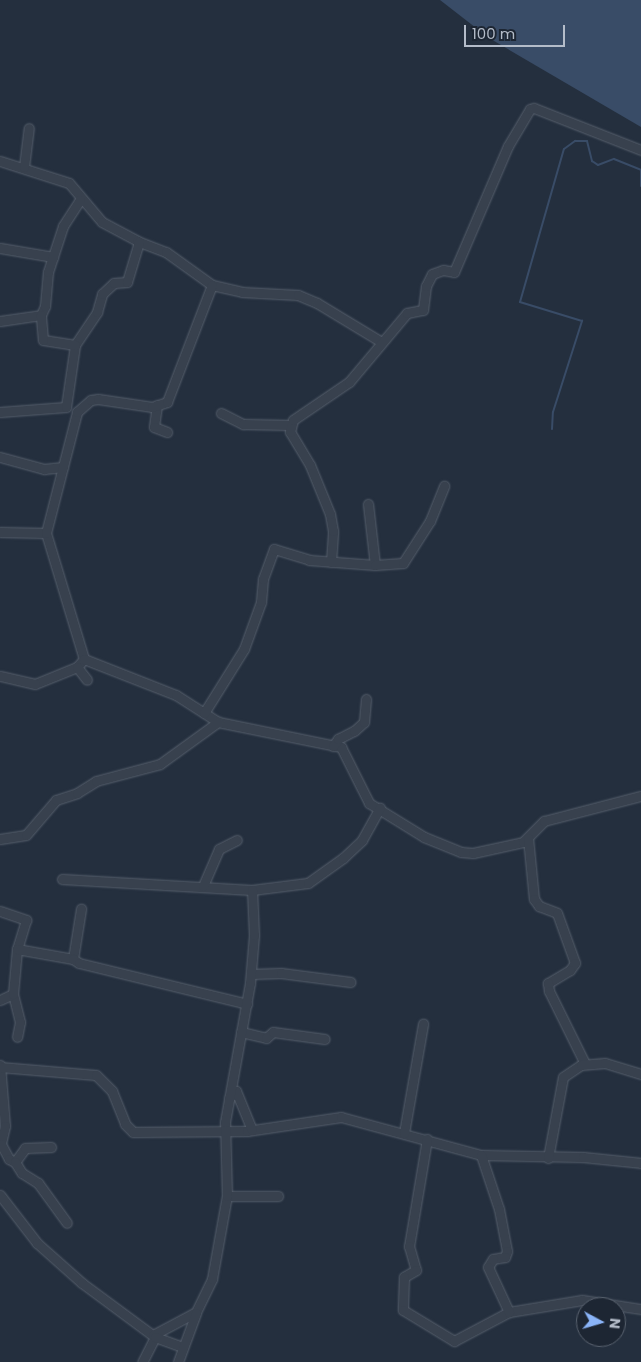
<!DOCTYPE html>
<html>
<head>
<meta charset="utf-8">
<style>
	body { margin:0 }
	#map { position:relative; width:641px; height:1362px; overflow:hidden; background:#242f3e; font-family:Poppins,sans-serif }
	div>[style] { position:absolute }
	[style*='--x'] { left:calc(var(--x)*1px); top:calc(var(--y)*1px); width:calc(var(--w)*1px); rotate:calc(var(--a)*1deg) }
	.water>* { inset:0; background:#394c67 }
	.stream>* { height:2px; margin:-1px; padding:0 1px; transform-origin:1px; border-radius:1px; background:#394c67 }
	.roads { filter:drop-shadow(0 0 1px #565f6c) drop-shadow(0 0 1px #565f6c) }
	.minor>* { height:9px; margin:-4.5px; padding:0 4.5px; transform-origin:4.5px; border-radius:4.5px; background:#38414e }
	span { translate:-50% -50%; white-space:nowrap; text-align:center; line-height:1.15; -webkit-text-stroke:4.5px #1d2633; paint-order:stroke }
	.north { position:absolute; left:576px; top:1297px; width:50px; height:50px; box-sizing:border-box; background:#1d2633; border:1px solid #59626f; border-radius:50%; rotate:96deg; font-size:14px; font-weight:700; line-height:20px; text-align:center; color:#b4bcc9 }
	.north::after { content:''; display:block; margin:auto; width:18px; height:22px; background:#8ab4f8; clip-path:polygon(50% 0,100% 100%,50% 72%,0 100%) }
	.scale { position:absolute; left:464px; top:25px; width:101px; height:22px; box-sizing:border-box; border:2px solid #b4bcc9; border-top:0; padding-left:6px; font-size:15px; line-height:18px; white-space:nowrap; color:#b4bcc9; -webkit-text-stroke:4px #1d2633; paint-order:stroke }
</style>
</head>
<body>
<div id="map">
	<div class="water">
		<i style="clip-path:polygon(440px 0,641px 0,641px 127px,489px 38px)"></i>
	</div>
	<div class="stream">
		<i style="--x:641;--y:170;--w:16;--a:90"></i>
		<i style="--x:552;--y:429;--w:17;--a:-87"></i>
		<i style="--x:553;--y:412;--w:96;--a:-72.3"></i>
		<i style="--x:582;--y:321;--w:65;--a:-163"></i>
		<i style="--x:520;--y:302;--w:159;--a:-74"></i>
		<i style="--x:564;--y:149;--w:14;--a:-36"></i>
		<i style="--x:575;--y:141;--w:12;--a:0"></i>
		<i style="--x:587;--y:141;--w:21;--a:76"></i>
		<i style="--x:592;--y:161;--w:7;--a:34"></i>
		<i style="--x:598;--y:165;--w:17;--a:-21"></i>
		<i style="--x:614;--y:159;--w:29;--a:22"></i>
	</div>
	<div class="roads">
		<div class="minor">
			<i style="--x:0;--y:161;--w:72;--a:17.7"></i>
			<i style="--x:69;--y:183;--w:51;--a:49.8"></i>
			<i style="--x:102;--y:222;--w:40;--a:28"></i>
			<i style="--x:137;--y:241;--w:31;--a:21"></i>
			<i style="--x:166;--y:252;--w:57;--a:35.7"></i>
			<i style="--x:212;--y:285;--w:31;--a:13"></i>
			<i style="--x:242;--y:292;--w:56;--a:3.1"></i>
			<i style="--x:298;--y:295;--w:21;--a:23"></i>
			<i style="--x:317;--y:303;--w:74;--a:31.1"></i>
			<i style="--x:24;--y:167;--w:39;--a:-83"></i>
			<i style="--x:0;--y:248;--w:54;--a:9.6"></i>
			<i style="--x:0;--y:321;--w:41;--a:-8.3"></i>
			<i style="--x:41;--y:315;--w:10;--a:-66"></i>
			<i style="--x:45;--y:306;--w:34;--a:-85"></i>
			<i style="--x:48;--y:272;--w:48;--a:-71.9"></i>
			<i style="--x:63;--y:226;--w:31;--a:-57"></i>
			<i style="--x:75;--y:345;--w:40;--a:-56"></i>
			<i style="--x:97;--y:312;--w:19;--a:-74"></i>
			<i style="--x:102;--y:294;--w:16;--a:-43"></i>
			<i style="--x:114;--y:283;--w:13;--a:-4"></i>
			<i style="--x:127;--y:282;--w:42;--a:-73.3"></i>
			<i style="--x:157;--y:405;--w:22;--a:98"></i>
			<i style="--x:154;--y:427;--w:14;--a:21"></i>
			<i style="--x:0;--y:412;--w:66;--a:-4.3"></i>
			<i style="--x:66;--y:407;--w:63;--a:-81.7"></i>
			<i style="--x:75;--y:345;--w:32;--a:-171"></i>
			<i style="--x:43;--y:340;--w:25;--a:-95"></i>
			<i style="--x:221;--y:413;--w:25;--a:27"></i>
			<i style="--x:243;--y:424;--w:47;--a:1.2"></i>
			<i style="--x:0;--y:457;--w:46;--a:15.3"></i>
			<i style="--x:44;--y:469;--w:19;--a:-6"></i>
			<i style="--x:368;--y:504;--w:61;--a:83.5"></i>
			<i style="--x:0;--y:532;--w:46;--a:1.2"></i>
			<i style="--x:46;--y:533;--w:132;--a:73.2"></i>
			<i style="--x:84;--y:659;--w:11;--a:131"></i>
			<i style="--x:77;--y:667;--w:45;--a:158"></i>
			<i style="--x:35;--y:684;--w:36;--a:-167"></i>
			<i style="--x:46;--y:533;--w:125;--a:-75.6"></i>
			<i style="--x:77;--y:412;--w:18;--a:-41"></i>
			<i style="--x:91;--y:400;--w:7;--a:-8"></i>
			<i style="--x:98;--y:399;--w:55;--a:8.4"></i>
			<i style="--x:152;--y:407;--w:16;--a:-18"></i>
			<i style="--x:167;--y:402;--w:125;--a:-69"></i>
			<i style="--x:331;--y:562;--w:31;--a:-86"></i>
			<i style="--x:333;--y:531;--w:17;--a:-100"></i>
			<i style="--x:330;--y:514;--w:53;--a:-112.2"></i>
			<i style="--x:310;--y:465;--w:39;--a:-121"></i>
			<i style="--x:290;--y:432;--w:12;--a:-76"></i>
			<i style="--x:293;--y:420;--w:68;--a:-34.2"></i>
			<i style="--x:349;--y:382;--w:90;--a:-50"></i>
			<i style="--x:407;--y:313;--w:16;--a:-11"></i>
			<i style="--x:423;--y:310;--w:24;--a:-83"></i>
			<i style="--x:426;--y:286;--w:13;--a:-63"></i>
			<i style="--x:432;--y:274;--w:12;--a:-20"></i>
			<i style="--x:443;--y:270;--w:11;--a:10"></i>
			<i style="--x:454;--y:272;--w:137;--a:-66.8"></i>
			<i style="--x:508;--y:146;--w:43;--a:-59.3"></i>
			<i style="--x:530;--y:109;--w:4;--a:-14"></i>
			<i style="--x:534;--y:108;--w:115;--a:21.4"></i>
			<i style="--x:84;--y:659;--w:99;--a:21.4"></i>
			<i style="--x:176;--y:695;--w:50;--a:32.7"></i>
			<i style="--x:218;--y:722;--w:126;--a:11.5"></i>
			<i style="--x:341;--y:747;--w:63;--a:63.4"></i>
			<i style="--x:369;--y:803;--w:65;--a:31.7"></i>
			<i style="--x:424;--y:837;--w:40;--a:22"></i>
			<i style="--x:461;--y:852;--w:12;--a:5"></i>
			<i style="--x:473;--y:853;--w:51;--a:-12.4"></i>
			<i style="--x:523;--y:842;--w:30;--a:-45"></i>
			<i style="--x:544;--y:821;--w:100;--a:-14.5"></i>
			<i style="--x:77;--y:667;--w:16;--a:52"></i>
			<i style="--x:204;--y:713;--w:75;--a:-58"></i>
			<i style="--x:244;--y:649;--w:50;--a:-70.1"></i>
			<i style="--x:261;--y:602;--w:23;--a:-85"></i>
			<i style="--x:263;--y:579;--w:32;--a:-70"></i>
			<i style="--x:274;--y:549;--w:37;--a:17"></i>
			<i style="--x:309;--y:560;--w:66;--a:4.3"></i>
			<i style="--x:375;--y:565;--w:28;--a:-4"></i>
			<i style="--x:403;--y:563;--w:50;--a:-57.3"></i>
			<i style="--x:430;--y:521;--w:38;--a:-68"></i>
			<i style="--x:333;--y:746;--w:9;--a:-54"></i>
			<i style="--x:338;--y:739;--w:18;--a:-27"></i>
			<i style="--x:354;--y:731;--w:13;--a:-42"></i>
			<i style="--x:364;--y:722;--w:23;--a:-85"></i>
			<i style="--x:528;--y:838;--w:61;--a:84.4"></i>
			<i style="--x:534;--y:899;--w:9;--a:54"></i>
			<i style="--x:539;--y:906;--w:19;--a:21"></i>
			<i style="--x:557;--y:913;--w:53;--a:70.2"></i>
			<i style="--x:575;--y:963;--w:9;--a:126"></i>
			<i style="--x:570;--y:970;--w:26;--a:149"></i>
			<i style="--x:548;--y:983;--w:8;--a:83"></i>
			<i style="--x:549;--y:991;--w:81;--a:63.7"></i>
			<i style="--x:0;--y:839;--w:26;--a:-9"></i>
			<i style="--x:26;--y:835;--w:46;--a:-49.4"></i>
			<i style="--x:56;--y:800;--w:22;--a:-18"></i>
			<i style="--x:77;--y:793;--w:22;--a:-32"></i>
			<i style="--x:96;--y:781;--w:66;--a:-14.9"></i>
			<i style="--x:160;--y:764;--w:72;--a:-35.9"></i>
			<i style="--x:62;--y:879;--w:190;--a:3.3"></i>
			<i style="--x:252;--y:890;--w:56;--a:-7.1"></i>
			<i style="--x:308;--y:883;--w:43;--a:-35.5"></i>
			<i style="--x:343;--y:858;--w:26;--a:-43"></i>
			<i style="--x:362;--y:840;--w:37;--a:-61"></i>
			<i style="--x:203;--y:886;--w:40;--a:-66.6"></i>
			<i style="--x:219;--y:849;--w:20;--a:-27"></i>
			<i style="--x:0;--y:911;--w:28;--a:19"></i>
			<i style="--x:26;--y:920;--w:30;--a:107"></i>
			<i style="--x:73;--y:959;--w:51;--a:-80.9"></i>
			<i style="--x:251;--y:974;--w:30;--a:-2"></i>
			<i style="--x:281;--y:973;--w:70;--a:7.4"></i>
			<i style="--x:13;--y:994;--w:29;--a:76"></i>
			<i style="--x:20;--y:1022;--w:15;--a:101"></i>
			<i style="--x:0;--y:1000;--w:14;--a:-25"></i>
			<i style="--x:13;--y:994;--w:45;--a:-84.9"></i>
			<i style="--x:17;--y:949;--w:57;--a:10.1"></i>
			<i style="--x:73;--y:959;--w:7;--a:34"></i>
			<i style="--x:79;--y:963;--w:173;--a:13.7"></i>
			<i style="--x:241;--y:1032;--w:26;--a:13"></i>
			<i style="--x:266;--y:1038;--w:9;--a:-41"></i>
			<i style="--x:273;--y:1032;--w:52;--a:7.7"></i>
			<i style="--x:0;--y:1065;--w:61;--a:85.3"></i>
			<i style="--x:5;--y:1126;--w:18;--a:103"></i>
			<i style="--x:1;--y:1144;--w:17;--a:62"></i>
			<i style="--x:9;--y:1159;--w:7;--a:27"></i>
			<i style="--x:15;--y:1162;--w:17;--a:-54"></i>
			<i style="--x:25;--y:1148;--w:26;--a:-2"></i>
			<i style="--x:0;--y:1067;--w:96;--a:4.8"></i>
			<i style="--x:96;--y:1075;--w:23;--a:45"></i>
			<i style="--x:112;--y:1091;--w:35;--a:68"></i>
			<i style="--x:125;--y:1124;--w:11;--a:45"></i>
			<i style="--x:133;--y:1132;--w:114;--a:-0.5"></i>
			<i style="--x:247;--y:1131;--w:95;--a:-8.5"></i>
			<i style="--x:341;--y:1117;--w:145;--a:15.2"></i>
			<i style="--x:481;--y:1155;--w:102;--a:1.1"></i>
			<i style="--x:583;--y:1157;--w:58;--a:5.9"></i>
			<i style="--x:229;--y:1098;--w:10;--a:-45"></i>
			<i style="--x:236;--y:1091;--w:42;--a:67.7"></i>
			<i style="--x:404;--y:1133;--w:111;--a:-80.1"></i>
			<i style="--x:427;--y:1139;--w:109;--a:99.5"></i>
			<i style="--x:409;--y:1246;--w:25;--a:74"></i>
			<i style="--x:416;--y:1270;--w:14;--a:150"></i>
			<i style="--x:404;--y:1277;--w:33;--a:92"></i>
			<i style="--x:403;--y:1310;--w:60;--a:31.3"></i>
			<i style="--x:454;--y:1341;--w:62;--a:-27.8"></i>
			<i style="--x:509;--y:1312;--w:74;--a:-9.3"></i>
			<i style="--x:582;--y:1300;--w:60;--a:8.7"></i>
			<i style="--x:481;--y:1155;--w:57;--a:71.6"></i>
			<i style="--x:499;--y:1209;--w:43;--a:79.2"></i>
			<i style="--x:507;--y:1251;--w:6;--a:108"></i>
			<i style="--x:505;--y:1257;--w:12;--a:171"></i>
			<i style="--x:493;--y:1259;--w:9;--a:122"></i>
			<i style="--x:488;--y:1267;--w:50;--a:65"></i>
			<i style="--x:548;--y:1158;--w:82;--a:-79.5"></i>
			<i style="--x:563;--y:1077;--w:22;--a:-34"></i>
			<i style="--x:581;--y:1065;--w:24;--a:-5"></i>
			<i style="--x:605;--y:1063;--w:38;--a:17"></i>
			<i style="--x:15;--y:1162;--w:13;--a:58"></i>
			<i style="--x:22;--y:1173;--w:19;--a:32"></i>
			<i style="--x:38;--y:1183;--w:49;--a:54.1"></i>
			<i style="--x:0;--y:1195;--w:61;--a:52.4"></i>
			<i style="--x:37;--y:1243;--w:60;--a:41.6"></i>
			<i style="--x:82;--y:1283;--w:91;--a:36.5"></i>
			<i style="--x:155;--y:1337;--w:28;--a:117"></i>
			<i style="--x:227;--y:1196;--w:51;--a:0"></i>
			<i style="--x:153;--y:1335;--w:49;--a:-28.1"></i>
			<i style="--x:196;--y:1312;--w:37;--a:-64"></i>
			<i style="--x:212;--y:1279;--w:84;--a:-79.8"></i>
			<i style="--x:227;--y:1196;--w:74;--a:-91.5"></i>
			<i style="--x:225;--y:1122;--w:141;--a:-79.8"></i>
			<i style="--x:250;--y:983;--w:48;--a:-85.2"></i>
			<i style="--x:254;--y:935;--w:45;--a:-92.5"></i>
			<i style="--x:155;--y:1337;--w:30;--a:20"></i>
			<i style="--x:178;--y:1362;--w:52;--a:-69.8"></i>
		</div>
	</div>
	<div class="north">N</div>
	<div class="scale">100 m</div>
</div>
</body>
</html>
